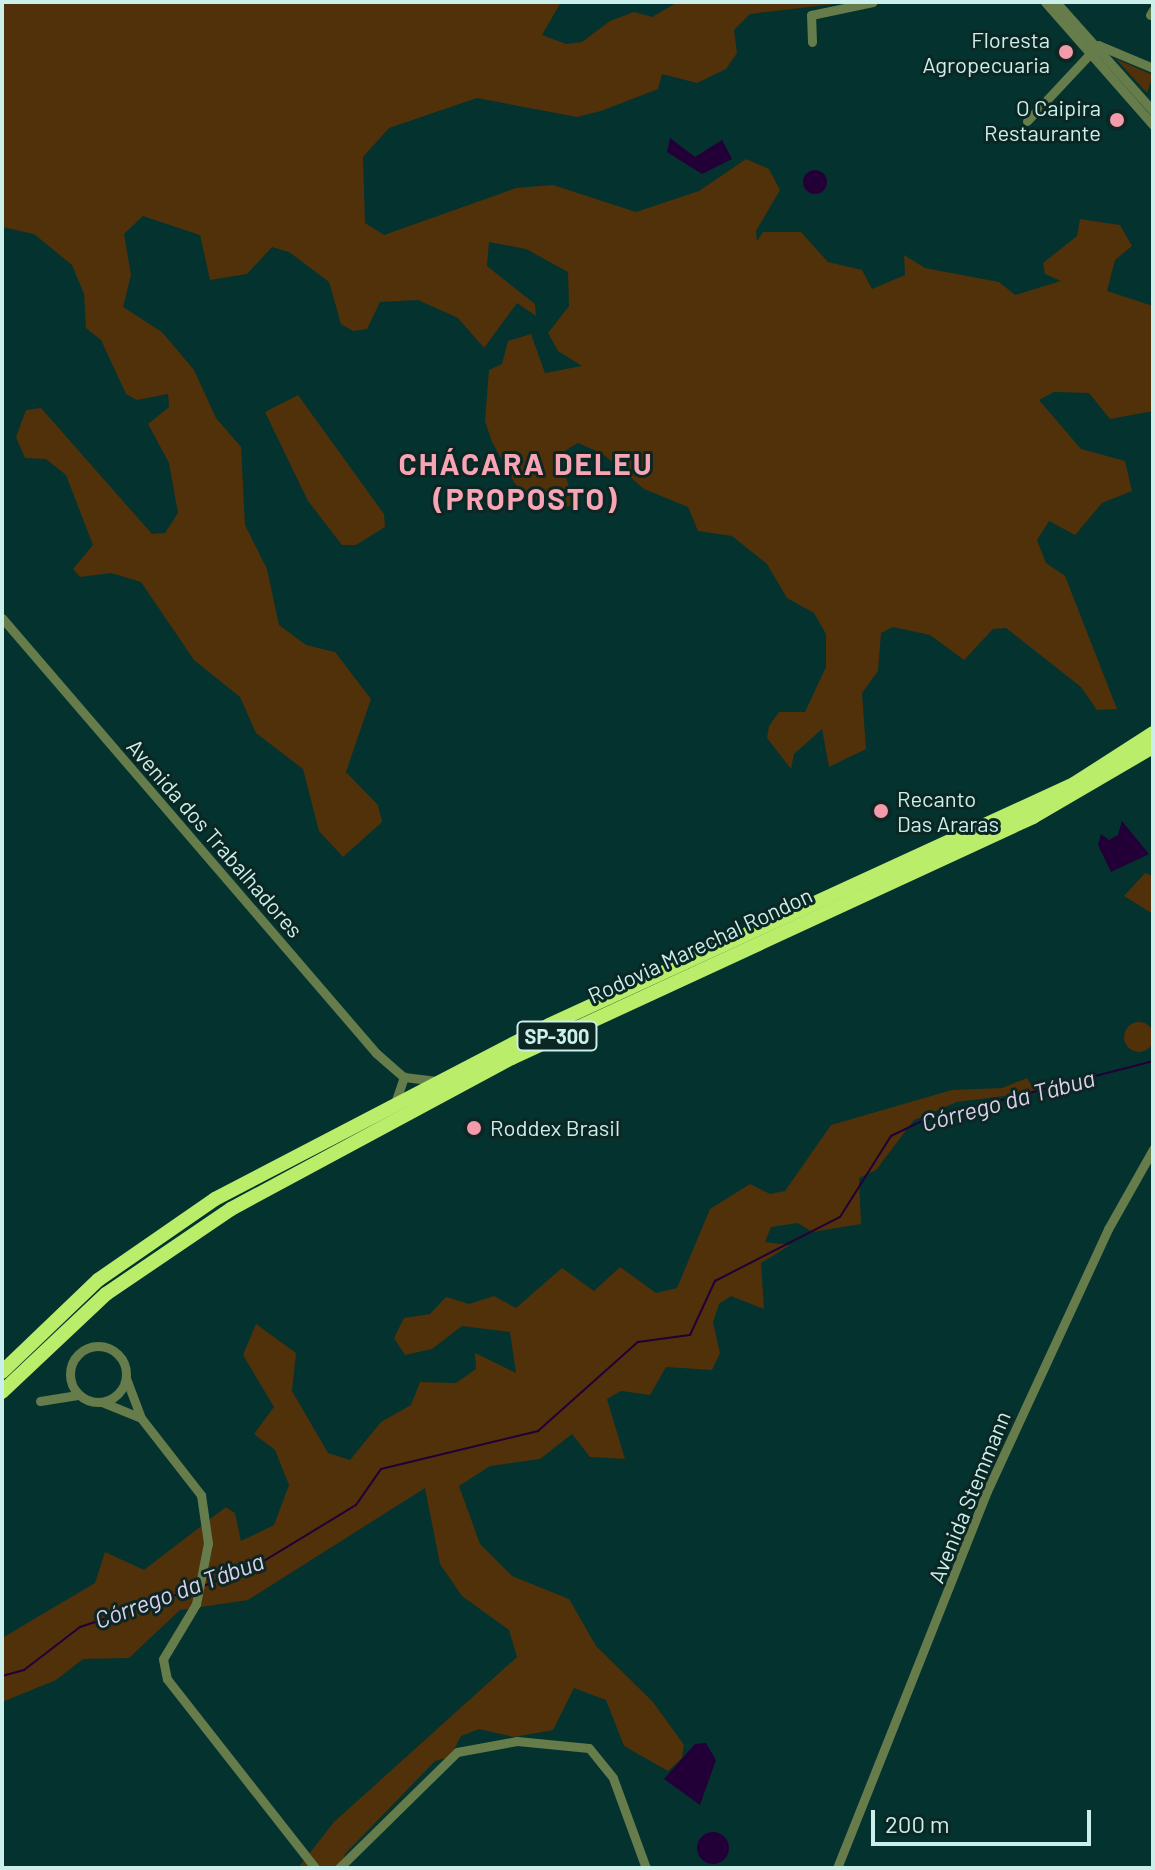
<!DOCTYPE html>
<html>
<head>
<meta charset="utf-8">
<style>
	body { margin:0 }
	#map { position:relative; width:1155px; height:1870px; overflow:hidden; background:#04322f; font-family:Barlow,sans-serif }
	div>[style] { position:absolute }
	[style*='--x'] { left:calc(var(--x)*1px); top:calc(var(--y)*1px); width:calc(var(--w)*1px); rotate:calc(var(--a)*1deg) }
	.green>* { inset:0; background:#503109 }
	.round { border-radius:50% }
	.water>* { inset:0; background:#220037 }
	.stream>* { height:2px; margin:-1px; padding:0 1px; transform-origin:1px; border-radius:1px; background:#220037 }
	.minor>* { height:9px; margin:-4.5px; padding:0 4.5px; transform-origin:4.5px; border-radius:4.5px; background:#667c4a }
	.minor>.ring { margin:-4.5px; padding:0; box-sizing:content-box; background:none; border:9px solid #667c4a; border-radius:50% }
	.highway>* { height:14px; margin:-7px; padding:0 7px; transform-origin:7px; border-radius:7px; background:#b9ed6a }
	.dots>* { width:22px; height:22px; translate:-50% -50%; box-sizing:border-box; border:4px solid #0c2623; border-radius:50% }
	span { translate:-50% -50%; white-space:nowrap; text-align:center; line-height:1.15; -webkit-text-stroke:6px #0c2623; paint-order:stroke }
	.shield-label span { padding:2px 6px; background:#0c2623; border:2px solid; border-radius:6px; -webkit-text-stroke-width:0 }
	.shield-label { font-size:20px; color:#cbf0ec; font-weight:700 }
	.poi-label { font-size:22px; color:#cbf0ec }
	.right { translate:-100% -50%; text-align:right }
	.left { translate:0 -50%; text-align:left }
	.street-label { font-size:22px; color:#cbf0ec }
	.water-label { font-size:24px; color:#ded0ec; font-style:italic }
	.district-label { font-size:30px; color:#f7a4b4; font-weight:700; letter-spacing:2px }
	.frame { position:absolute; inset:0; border:4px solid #cbf0ec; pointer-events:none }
	.scale { position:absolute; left:871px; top:1810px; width:220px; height:36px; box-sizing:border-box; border:4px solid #cbf0ec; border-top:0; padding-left:10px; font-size:24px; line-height:28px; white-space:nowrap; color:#cbf0ec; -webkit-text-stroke:6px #0c2623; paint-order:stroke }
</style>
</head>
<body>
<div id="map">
	<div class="green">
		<i style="clip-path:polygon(2px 2px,561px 2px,542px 35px,566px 44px,582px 42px,610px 21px,634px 12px,652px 17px,678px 2px,851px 2px,750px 14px,734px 30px,737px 53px,726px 69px,697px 83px,662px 74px,658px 89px,601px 111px,577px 117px,477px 98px,389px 128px,363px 157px,365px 223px,384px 235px,516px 188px,553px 185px,636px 212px,699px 191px,746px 159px,769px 169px,780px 190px,756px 231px,757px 241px,763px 232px,801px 232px,828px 262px,862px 270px,872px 289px,905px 275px,904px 255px,925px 268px,999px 282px,1015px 295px,1061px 281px,1045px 274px,1043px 263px,1077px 236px,1080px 219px,1120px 225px,1132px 246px,1115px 260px,1107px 291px,1153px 306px,1153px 411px,1110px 419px,1089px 393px,1054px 392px,1039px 400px,1081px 449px,1125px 461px,1132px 491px,1102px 503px,1075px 535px,1049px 521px,1037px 540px,1046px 563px,1065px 576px,1117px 709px,1097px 710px,1081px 687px,1006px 628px,993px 629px,964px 660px,930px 635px,893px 627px,881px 633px,878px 671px,862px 693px,866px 749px,829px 767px,822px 729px,794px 754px,791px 769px,767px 738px,769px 726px,779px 712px,805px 712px,826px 667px,826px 634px,814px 613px,787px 598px,767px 564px,732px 536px,698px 531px,688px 507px,644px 489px,603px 454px,578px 443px,566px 450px,563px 469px,575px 504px,553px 512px,515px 484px,492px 442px,485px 421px,489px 370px,502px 364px,508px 341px,531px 334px,545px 373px,582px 366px,558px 351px,548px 333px,569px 306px,568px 272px,526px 249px,489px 242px,487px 266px,535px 304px,536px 316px,517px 303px,484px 348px,458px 318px,418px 300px,380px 302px,367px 329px,353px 331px,341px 324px,329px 282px,289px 252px,272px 247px,247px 274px,210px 280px,200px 235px,143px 216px,124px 234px,131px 275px,123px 307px,162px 332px,194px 370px,216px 418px,241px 447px,245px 525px,267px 569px,279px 625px,306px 645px,335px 652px,371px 699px,346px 772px,378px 805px,382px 822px,343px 857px,319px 831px,303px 769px,256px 733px,240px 697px,194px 660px,141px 582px,111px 573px,80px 577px,73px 569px,93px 545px,66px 475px,46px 459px,25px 458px,16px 437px,26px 410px,41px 408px,152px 534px,165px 533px,178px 513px,169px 463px,148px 424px,169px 407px,168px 394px,137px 400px,126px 394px,101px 340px,86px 328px,84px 294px,72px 265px,34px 234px,2px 227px)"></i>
		<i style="clip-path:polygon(1116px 59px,1153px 75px,1147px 93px)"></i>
		<i style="clip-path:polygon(298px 395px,384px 514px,385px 527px,356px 545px,342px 545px,308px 501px,265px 412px)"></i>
		<i style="clip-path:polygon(1145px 873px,1153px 876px,1153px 914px,1124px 896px)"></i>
		<i class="round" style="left:1124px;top:1022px;width:30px;height:30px"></i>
		<i style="clip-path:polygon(1027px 1078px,1036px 1092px,957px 1102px,914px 1120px,876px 1170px,859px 1178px,861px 1224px,812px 1232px,798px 1223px,771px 1227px,765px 1242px,790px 1245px,761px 1263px,764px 1309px,731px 1296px,719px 1304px,713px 1322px,720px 1353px,712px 1370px,666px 1367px,650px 1395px,621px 1391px,607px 1399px,625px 1459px,590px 1457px,572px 1434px,540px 1459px,490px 1466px,459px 1486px,480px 1544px,512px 1576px,569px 1599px,596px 1646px,653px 1702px,684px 1745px,682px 1758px,668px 1771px,624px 1746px,606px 1700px,574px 1688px,553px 1730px,514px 1737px,479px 1729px,461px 1736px,450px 1757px,435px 1761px,345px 1854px,341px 1868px,298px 1868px,334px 1822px,517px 1657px,509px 1630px,462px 1596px,440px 1564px,425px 1488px,248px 1600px,180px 1610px,129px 1658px,83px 1659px,56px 1680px,2px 1702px,2px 1638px,95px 1583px,105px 1552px,144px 1570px,226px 1507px,235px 1513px,241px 1541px,274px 1525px,289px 1485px,275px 1450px,254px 1434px,274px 1407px,243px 1355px,256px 1324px,296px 1353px,292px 1391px,328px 1453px,350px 1460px,381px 1422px,411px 1405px,420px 1382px,456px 1383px,476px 1369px,475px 1353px,516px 1373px,510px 1332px,462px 1326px,432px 1349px,405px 1355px,394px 1338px,404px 1318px,430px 1314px,446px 1297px,469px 1304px,494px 1296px,516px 1308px,562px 1268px,594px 1291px,620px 1267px,656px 1293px,677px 1288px,710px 1209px,750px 1184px,770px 1194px,785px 1191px,831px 1125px,952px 1090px,1002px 1088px)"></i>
	</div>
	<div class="water">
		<i style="clip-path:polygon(670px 138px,695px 157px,722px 140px,732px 159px,702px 174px,667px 152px)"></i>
		<i class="round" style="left:803px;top:170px;width:24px;height:24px"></i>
		<i style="clip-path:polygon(1122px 821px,1149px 854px,1111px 872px,1098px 845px,1101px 834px,1109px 840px,1118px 835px)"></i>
		<i style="clip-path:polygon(706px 1743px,716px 1760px,700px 1805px,664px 1779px,695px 1744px)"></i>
		<i class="round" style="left:697px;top:1832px;width:32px;height:32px"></i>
	</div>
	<div class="stream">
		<i style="--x:203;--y:1586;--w:54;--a:-20.4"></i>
		<i style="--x:254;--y:1567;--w:119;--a:-31.3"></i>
		<i style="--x:356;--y:1505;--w:44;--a:-55.2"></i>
		<i style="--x:381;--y:1469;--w:162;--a:-13.6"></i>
		<i style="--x:538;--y:1431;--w:134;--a:-41.7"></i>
		<i style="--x:638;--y:1342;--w:52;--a:-7.7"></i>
		<i style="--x:690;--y:1335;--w:60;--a:-65.2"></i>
		<i style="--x:715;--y:1281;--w:140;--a:-27.1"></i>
		<i style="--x:840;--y:1217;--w:96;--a:-57.8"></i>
		<i style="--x:891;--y:1136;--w:37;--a:-26"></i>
		<i style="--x:924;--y:1120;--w:236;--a:-14.4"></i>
		<i style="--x:2;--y:1676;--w:23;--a:-15"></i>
		<i style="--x:24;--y:1670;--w:71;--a:-37.5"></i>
		<i style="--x:80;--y:1627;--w:123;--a:-18.4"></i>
	</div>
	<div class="minor">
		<i style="--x:1045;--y:2;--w:164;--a:48.7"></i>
		<i style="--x:1056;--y:2;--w:146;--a:48.3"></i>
		<i style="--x:1150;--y:15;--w:6;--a:-59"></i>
		<i style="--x:812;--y:42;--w:27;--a:-92"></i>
		<i style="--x:811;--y:15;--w:63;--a:-11.8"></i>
		<i style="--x:1027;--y:121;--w:104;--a:-46.9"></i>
		<i style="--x:1098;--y:45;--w:60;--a:22.7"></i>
		<i style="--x:2;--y:618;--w:574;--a:49.31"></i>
		<i style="--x:376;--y:1053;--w:37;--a:41"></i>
		<i style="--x:404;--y:1077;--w:35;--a:7"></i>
		<i style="--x:395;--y:1103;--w:28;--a:-71"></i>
		<i class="ring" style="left:70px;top:1346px;width:47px;height:47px"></i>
		<i style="--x:40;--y:1401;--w:38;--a:-9"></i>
		<i style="--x:102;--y:1402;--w:42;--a:22.3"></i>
		<i style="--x:141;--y:1418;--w:43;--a:-110.6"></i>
		<i style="--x:141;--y:1418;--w:98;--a:52.1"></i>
		<i style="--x:201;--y:1495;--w:49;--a:81.7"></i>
		<i style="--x:208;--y:1543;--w:62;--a:101.1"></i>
		<i style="--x:196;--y:1604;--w:64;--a:121"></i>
		<i style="--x:163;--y:1659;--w:20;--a:79"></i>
		<i style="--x:167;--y:1679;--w:240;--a:51.9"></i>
		<i style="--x:339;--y:1868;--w:165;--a:-44.5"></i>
		<i style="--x:457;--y:1752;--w:61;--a:-10.4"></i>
		<i style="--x:517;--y:1741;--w:72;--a:5.6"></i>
		<i style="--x:589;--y:1748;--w:38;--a:51"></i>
		<i style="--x:613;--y:1778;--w:96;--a:69.9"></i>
		<i style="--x:837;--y:1868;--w:406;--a:-68.3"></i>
		<i style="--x:987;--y:1491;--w:289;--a:-65.2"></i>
		<i style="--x:1108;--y:1229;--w:92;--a:-60.6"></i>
	</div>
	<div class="highway">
		<i style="--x:2;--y:1372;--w:133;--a:-43.8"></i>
		<i style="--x:98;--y:1280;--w:142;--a:-34.7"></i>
		<i style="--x:215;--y:1199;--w:377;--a:-27.5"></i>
		<i style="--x:549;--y:1025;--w:578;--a:-24.66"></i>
		<i style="--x:1074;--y:784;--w:94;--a:-32.8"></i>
		<i style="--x:2;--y:1392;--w:143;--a:-43.3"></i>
		<i style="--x:106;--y:1294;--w:151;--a:-34.2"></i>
		<i style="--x:231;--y:1209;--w:319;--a:-28.3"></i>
		<i style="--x:512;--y:1058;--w:574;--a:-24.82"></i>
		<i style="--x:1033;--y:817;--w:139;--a:-30.3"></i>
	</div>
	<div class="dots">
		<i style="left:1066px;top:52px;background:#f39aab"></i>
		<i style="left:1117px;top:120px;background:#f39aab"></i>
		<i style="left:881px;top:811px;background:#f39aab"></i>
		<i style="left:474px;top:1128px;background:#f39aab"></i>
	</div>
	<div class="shield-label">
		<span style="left:557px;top:1036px">SP-300</span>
	</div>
	<div class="poi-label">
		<span class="right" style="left:1050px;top:52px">Floresta<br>Agropecuaria</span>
		<span class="right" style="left:1101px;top:120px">O Caipira<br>Restaurante</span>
		<span class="left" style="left:897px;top:811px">Recanto<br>Das Araras</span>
		<span class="left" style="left:490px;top:1128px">Roddex Brasil</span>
	</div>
	<div class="street-label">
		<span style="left:215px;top:838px;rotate:49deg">Avenida dos Trabalhadores</span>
		<span style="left:700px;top:945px;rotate:-25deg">Rodovia Marechal Rondon</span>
		<span style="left:969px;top:1497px;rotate:-68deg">Avenida Stemmann</span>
	</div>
	<div class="water-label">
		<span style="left:1008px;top:1100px;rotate:-15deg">Córrego da Tábua</span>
		<span style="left:179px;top:1590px;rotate:-20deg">Córrego da Tábua</span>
	</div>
	<div class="district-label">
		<span style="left:526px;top:480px">CHÁCARA DELEU<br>(PROPOSTO)</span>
	</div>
	<div class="frame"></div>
	<div class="scale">200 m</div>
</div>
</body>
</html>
